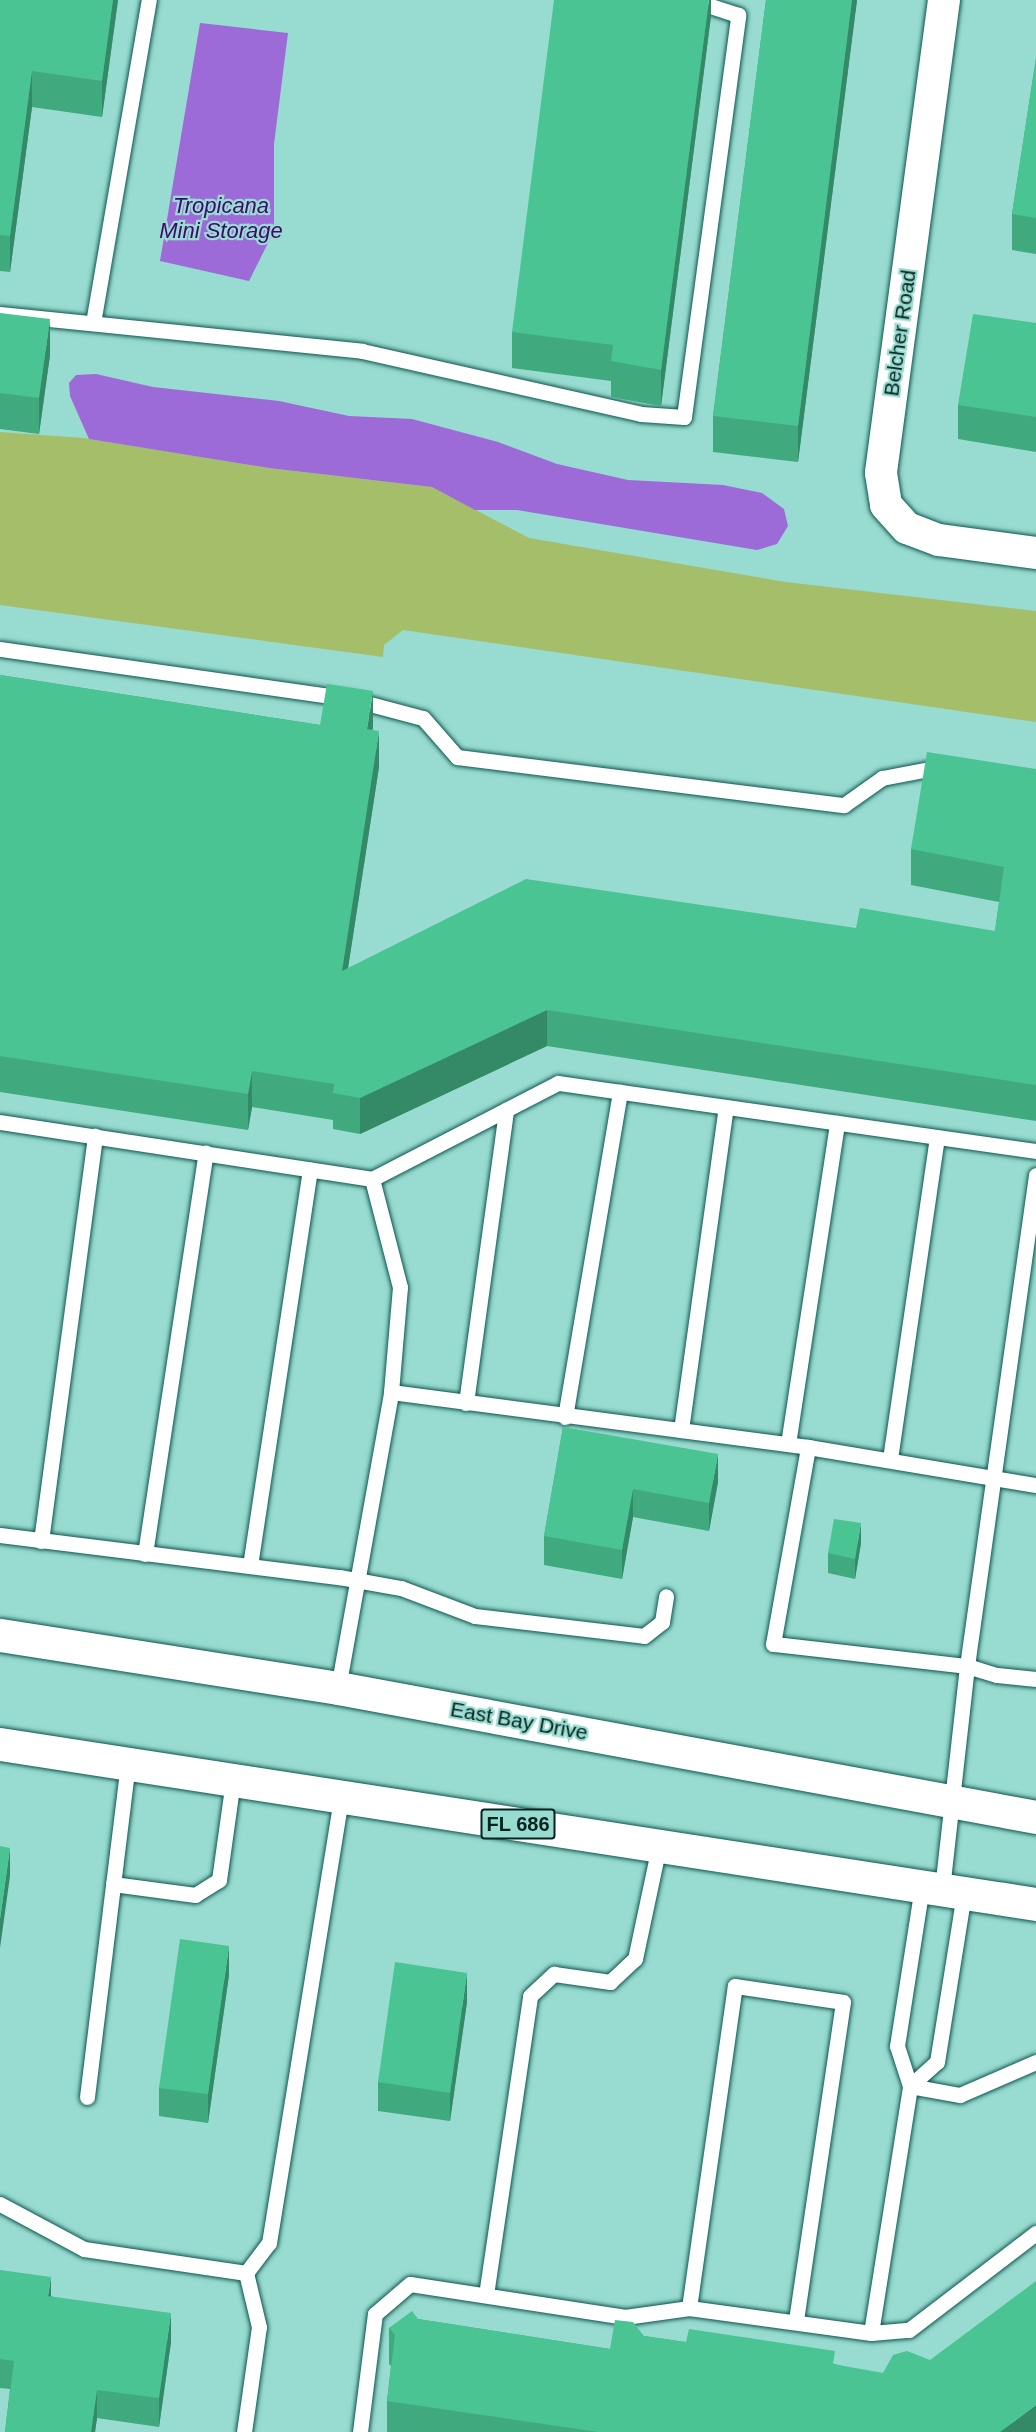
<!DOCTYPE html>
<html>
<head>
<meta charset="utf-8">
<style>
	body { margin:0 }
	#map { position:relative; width:1036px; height:2432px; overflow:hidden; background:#98dbd0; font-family:Helvetica,sans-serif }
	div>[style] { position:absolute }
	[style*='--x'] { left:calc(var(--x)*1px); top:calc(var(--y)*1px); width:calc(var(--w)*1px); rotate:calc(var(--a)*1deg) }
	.green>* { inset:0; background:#a4be6a }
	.water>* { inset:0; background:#9c6bd7 }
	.roads { filter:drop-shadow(0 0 2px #0d574f) drop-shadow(0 0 2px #0d574f) }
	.lane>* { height:15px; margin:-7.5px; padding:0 7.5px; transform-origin:7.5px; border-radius:7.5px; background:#fff }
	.street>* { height:32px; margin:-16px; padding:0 16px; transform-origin:16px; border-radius:16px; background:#fff }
	.primary>* { height:33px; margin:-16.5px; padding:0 16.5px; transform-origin:16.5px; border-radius:16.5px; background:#fff }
	.wall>* { inset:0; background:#40a97e }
	.shaded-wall>* { inset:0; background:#348967 }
	.building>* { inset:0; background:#4ac493 }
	span { translate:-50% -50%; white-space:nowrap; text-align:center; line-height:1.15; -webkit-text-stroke:4.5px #98dbd0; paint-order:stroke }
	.shield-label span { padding:2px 4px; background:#98dbd0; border:2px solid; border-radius:4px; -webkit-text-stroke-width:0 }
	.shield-label { font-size:20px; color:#07231f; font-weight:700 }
	.street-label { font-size:21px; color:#07231f }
	.water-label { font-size:22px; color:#42076e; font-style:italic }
</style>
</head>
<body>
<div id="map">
	<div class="green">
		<i style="clip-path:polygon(0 432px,83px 438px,269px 468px,432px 487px,529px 538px,786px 582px,1036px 611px,1036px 722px,403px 630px,384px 645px,383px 657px,0 605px)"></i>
	</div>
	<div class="water">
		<i style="clip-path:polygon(200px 23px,288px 33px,274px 144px,274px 231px,249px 281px,160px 261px)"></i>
		<i style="clip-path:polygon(96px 374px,153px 387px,279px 401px,349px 416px,412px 419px,498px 442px,557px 464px,628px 480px,723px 485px,762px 493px,784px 509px,788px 526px,777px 544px,757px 550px,517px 510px,475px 510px,432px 487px,269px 468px,89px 439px,70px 396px,69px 383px,76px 375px)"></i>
	</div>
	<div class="roads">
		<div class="lane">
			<i style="--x:0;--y:314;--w:364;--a:5.8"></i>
			<i style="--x:362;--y:351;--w:286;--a:12.7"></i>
			<i style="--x:641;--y:414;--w:43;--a:4"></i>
			<i style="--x:684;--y:417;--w:406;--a:-82.3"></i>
			<i style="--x:738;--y:15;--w:48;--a:-161.9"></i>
			<i style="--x:93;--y:323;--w:328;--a:-80.2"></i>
			<i style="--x:0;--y:649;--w:355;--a:8.1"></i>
			<i style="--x:351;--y:699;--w:74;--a:14.8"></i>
			<i style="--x:423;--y:718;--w:52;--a:48.9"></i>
			<i style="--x:457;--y:757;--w:390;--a:7.1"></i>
			<i style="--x:844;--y:805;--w:47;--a:-35.4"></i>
			<i style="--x:882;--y:778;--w:48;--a:-10.8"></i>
			<i style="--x:929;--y:769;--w:15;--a:11"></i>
			<i style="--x:0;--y:1122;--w:376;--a:8.7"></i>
			<i style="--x:372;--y:1179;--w:209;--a:-27.3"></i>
			<i style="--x:558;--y:1083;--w:483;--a:8.1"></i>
			<i style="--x:1036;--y:1175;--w:496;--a:98"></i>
			<i style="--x:967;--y:1666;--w:31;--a:17"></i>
			<i style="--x:997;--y:1675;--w:39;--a:6"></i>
			<i style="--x:372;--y:1179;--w:112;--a:75.5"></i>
			<i style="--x:400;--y:1287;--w:105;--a:94.9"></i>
			<i style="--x:466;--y:1403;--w:296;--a:-82.2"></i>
			<i style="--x:565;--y:1417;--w:330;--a:-80.4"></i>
			<i style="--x:681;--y:1430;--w:326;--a:-82.1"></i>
			<i style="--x:788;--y:1444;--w:325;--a:-81.3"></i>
			<i style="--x:890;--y:1459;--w:325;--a:-81.7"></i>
			<i style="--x:0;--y:1535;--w:342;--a:7.1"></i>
			<i style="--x:339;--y:1577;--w:63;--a:10.1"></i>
			<i style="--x:401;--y:1588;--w:79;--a:20.7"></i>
			<i style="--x:475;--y:1616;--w:170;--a:6.7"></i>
			<i style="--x:644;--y:1636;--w:23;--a:-38"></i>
			<i style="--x:662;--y:1622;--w:26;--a:-81"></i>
			<i style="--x:41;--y:1541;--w:409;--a:-82.4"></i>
			<i style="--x:145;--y:1554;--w:406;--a:-81.4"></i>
			<i style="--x:250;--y:1566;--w:401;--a:-81.4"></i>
			<i style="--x:338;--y:1688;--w:301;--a:-79.8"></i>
			<i style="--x:391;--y:1392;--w:421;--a:7.5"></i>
			<i style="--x:113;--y:1884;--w:83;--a:7.6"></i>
			<i style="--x:195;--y:1895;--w:28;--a:-32"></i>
			<i style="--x:219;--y:1880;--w:101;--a:-82"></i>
			<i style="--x:942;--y:1889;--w:224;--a:-83.6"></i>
			<i style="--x:967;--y:1666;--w:195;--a:-173.5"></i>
			<i style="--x:773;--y:1644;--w:200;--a:-79.9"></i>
			<i style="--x:808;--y:1447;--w:231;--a:9.5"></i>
			<i style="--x:910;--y:2086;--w:36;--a:-42"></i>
			<i style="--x:937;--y:2062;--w:171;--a:-80.9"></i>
			<i style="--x:910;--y:2086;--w:51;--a:10.2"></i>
			<i style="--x:960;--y:2095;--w:83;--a:-23.5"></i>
			<i style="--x:87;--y:2097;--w:337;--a:-83"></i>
			<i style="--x:0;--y:2204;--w:95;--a:28.2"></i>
			<i style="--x:84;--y:2249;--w:164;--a:8.4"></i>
			<i style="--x:246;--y:2273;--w:38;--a:-53"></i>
			<i style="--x:269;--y:2243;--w:453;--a:-80.8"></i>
			<i style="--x:486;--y:2295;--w:302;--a:-81.6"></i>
			<i style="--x:530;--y:1996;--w:33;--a:-43"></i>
			<i style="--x:554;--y:1974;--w:57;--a:8.1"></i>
			<i style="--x:610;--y:1982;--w:34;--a:-43"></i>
			<i style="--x:635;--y:1959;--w:116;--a:-78"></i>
			<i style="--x:689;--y:2308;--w:325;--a:-81.9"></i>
			<i style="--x:735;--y:1986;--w:109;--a:8.4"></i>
			<i style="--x:843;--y:2002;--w:323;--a:98.4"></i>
			<i style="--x:871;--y:2333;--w:250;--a:-81"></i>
			<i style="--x:910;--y:2086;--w:42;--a:-108"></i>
			<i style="--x:897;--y:2046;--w:162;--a:-81.1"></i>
			<i style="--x:244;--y:2432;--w:106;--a:-81.9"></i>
			<i style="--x:259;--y:2327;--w:56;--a:-103.5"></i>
			<i style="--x:360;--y:2432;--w:119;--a:-82.8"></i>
			<i style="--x:375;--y:2314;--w:46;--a:-40.6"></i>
			<i style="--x:410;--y:2284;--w:218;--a:8.7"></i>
			<i style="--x:625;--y:2317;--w:65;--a:-8"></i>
			<i style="--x:689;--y:2308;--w:184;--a:7.8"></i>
			<i style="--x:871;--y:2333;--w:38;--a:-5"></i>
			<i style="--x:909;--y:2330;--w:160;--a:-37.4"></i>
		</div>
		<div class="street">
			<i style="--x:944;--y:0;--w:477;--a:97.6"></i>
			<i style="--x:881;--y:473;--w:32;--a:81"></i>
			<i style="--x:886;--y:505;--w:31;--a:48"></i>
			<i style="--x:907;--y:528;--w:34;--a:21"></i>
			<i style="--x:939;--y:540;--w:98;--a:7.6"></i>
		</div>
		<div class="primary">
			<i style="--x:0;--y:1635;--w:342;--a:8.9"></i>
			<i style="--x:338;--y:1688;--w:710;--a:10.47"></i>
			<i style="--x:0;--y:1744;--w:1048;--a:8.78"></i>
		</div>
	</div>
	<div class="wall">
		<i style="clip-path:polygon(0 0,118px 0,102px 117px,32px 107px,10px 272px,0 271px)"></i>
		<i style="clip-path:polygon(711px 0,711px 16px,661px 406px,611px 397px,611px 381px,512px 368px,512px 332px)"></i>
		<i style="clip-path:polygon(766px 0,857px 0,798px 462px,713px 452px,713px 416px)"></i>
		<i style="clip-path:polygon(1036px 58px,1036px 254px,1012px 250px,1012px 214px)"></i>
		<i style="clip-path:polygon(0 313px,50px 355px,39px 434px,0 429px)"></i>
		<i style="clip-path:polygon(1036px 323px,1036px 452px,958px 439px,958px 405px)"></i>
		<i style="clip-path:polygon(0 675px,320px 725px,373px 727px,372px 730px,379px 767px,348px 968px,856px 928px,995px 931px,999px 902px,911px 885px,911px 849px,1036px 769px,1036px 1121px,547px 1046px,360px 1134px,333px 1129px,333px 1120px,252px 1107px,248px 1130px,0 1092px)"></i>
		<i style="clip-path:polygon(563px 1427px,718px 1482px,709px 1531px,633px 1517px,622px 1579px,544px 1565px,544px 1536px)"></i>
		<i style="clip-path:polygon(861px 1543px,855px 1579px,828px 1573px,828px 1553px)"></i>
		<i style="clip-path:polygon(229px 1975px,208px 2123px,159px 2116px,159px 2088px)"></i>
		<i style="clip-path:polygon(467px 2002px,450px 2121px,378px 2111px,378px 2082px)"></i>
		<i style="clip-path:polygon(0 2270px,51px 2296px,171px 2342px,159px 2427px,97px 2418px,95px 2432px,5px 2432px,10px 2389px,0 2388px)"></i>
		<i style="clip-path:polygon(418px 2319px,610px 2349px,644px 2336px,835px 2364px,1036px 2432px,387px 2432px,387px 2401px,391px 2366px,389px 2364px,389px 2328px)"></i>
	</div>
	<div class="shaded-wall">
		<i style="clip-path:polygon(113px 0,118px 0,102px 117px,102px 81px)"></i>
		<i style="clip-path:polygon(709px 0,711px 0,711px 16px,661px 406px,661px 370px)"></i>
		<i style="clip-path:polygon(852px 0,857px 0,798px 462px,798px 426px)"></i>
		<i style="clip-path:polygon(32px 71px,32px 107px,10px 272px,10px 236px)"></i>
		<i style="clip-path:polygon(50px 319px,50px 355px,39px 434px,39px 398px)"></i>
		<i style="clip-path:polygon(373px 691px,373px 727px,367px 765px,367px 729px)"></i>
		<i style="clip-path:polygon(379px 731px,379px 767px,342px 1007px,342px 971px)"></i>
		<i style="clip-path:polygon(547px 1010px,547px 1046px,360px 1134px,360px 1098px)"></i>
		<i style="clip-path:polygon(252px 1071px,252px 1107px,248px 1130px,248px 1094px)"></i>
		<i style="clip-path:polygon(718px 1454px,718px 1482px,709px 1531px,709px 1503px)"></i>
		<i style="clip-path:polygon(633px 1489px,633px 1517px,622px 1579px,622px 1550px)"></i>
		<i style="clip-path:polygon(861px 1523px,861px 1543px,855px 1579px,855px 1559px)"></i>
		<i style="clip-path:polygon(10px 1848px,10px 1876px,0 1948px,0 1919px)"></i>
		<i style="clip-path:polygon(229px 1946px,229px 1975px,208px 2123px,208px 2094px)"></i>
		<i style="clip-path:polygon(467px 1973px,467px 2002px,450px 2121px,450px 2093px)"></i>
		<i style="clip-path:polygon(51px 2277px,51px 2306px,48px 2296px)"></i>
		<i style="clip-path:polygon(171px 2313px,171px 2342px,159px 2427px,159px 2398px)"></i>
		<i style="clip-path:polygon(97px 2390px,97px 2418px,95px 2432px,91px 2432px)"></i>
		<i style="clip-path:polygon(1036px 2405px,1036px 2432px,1000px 2432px)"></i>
	</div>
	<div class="building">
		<i style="clip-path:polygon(0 0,113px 0,102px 81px,32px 71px,10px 236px,0 235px)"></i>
		<i style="clip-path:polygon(554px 0,709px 0,661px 370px,611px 361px,613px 345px,512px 332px)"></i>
		<i style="clip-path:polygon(766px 0,852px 0,798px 426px,713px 416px)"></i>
		<i style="clip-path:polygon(1036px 58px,1036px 218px,1012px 214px)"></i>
		<i style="clip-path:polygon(0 313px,50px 319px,39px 398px,0 393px)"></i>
		<i style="clip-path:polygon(973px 314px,1036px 323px,1036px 417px,958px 405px)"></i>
		<i style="clip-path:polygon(0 675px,320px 725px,327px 684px,373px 691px,367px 729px,379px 731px,342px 971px,526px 879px,856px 928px,860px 908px,995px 931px,1004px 867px,911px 849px,927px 752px,1036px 769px,1036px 1085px,547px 1010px,360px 1098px,333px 1093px,334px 1084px,252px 1071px,248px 1094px,0 1056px)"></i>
		<i style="clip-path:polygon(563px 1427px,718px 1454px,709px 1503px,633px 1489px,622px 1550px,544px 1536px)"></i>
		<i style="clip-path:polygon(834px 1519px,861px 1523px,855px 1559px,828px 1553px)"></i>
		<i style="clip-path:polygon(0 1846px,10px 1848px,0 1919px)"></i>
		<i style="clip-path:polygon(180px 1939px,229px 1946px,208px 2094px,159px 2088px)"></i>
		<i style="clip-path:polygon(395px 1962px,467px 1973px,450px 2093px,378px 2082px)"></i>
		<i style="clip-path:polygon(0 2270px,51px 2277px,48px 2296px,171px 2313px,159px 2398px,97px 2390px,91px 2432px,5px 2432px,14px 2361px,0 2359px)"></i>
		<i style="clip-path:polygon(1036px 2281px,1036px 2405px,1000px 2432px,598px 2432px,387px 2401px,395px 2335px,389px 2328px,412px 2311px,418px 2319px,610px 2349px,615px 2320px,633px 2322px,644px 2336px,686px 2342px,689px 2329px,835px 2351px,833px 2364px,883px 2373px,893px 2355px,907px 2351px,930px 2360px)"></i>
	</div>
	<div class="shield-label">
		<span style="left:518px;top:1824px">FL 686</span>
	</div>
	<div class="street-label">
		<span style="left:900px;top:333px;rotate:-82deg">Belcher Road</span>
		<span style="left:519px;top:1721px;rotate:10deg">East Bay Drive</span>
	</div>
	<div class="water-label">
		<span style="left:221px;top:218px">Tropicana<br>Mini Storage</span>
	</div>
</div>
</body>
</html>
